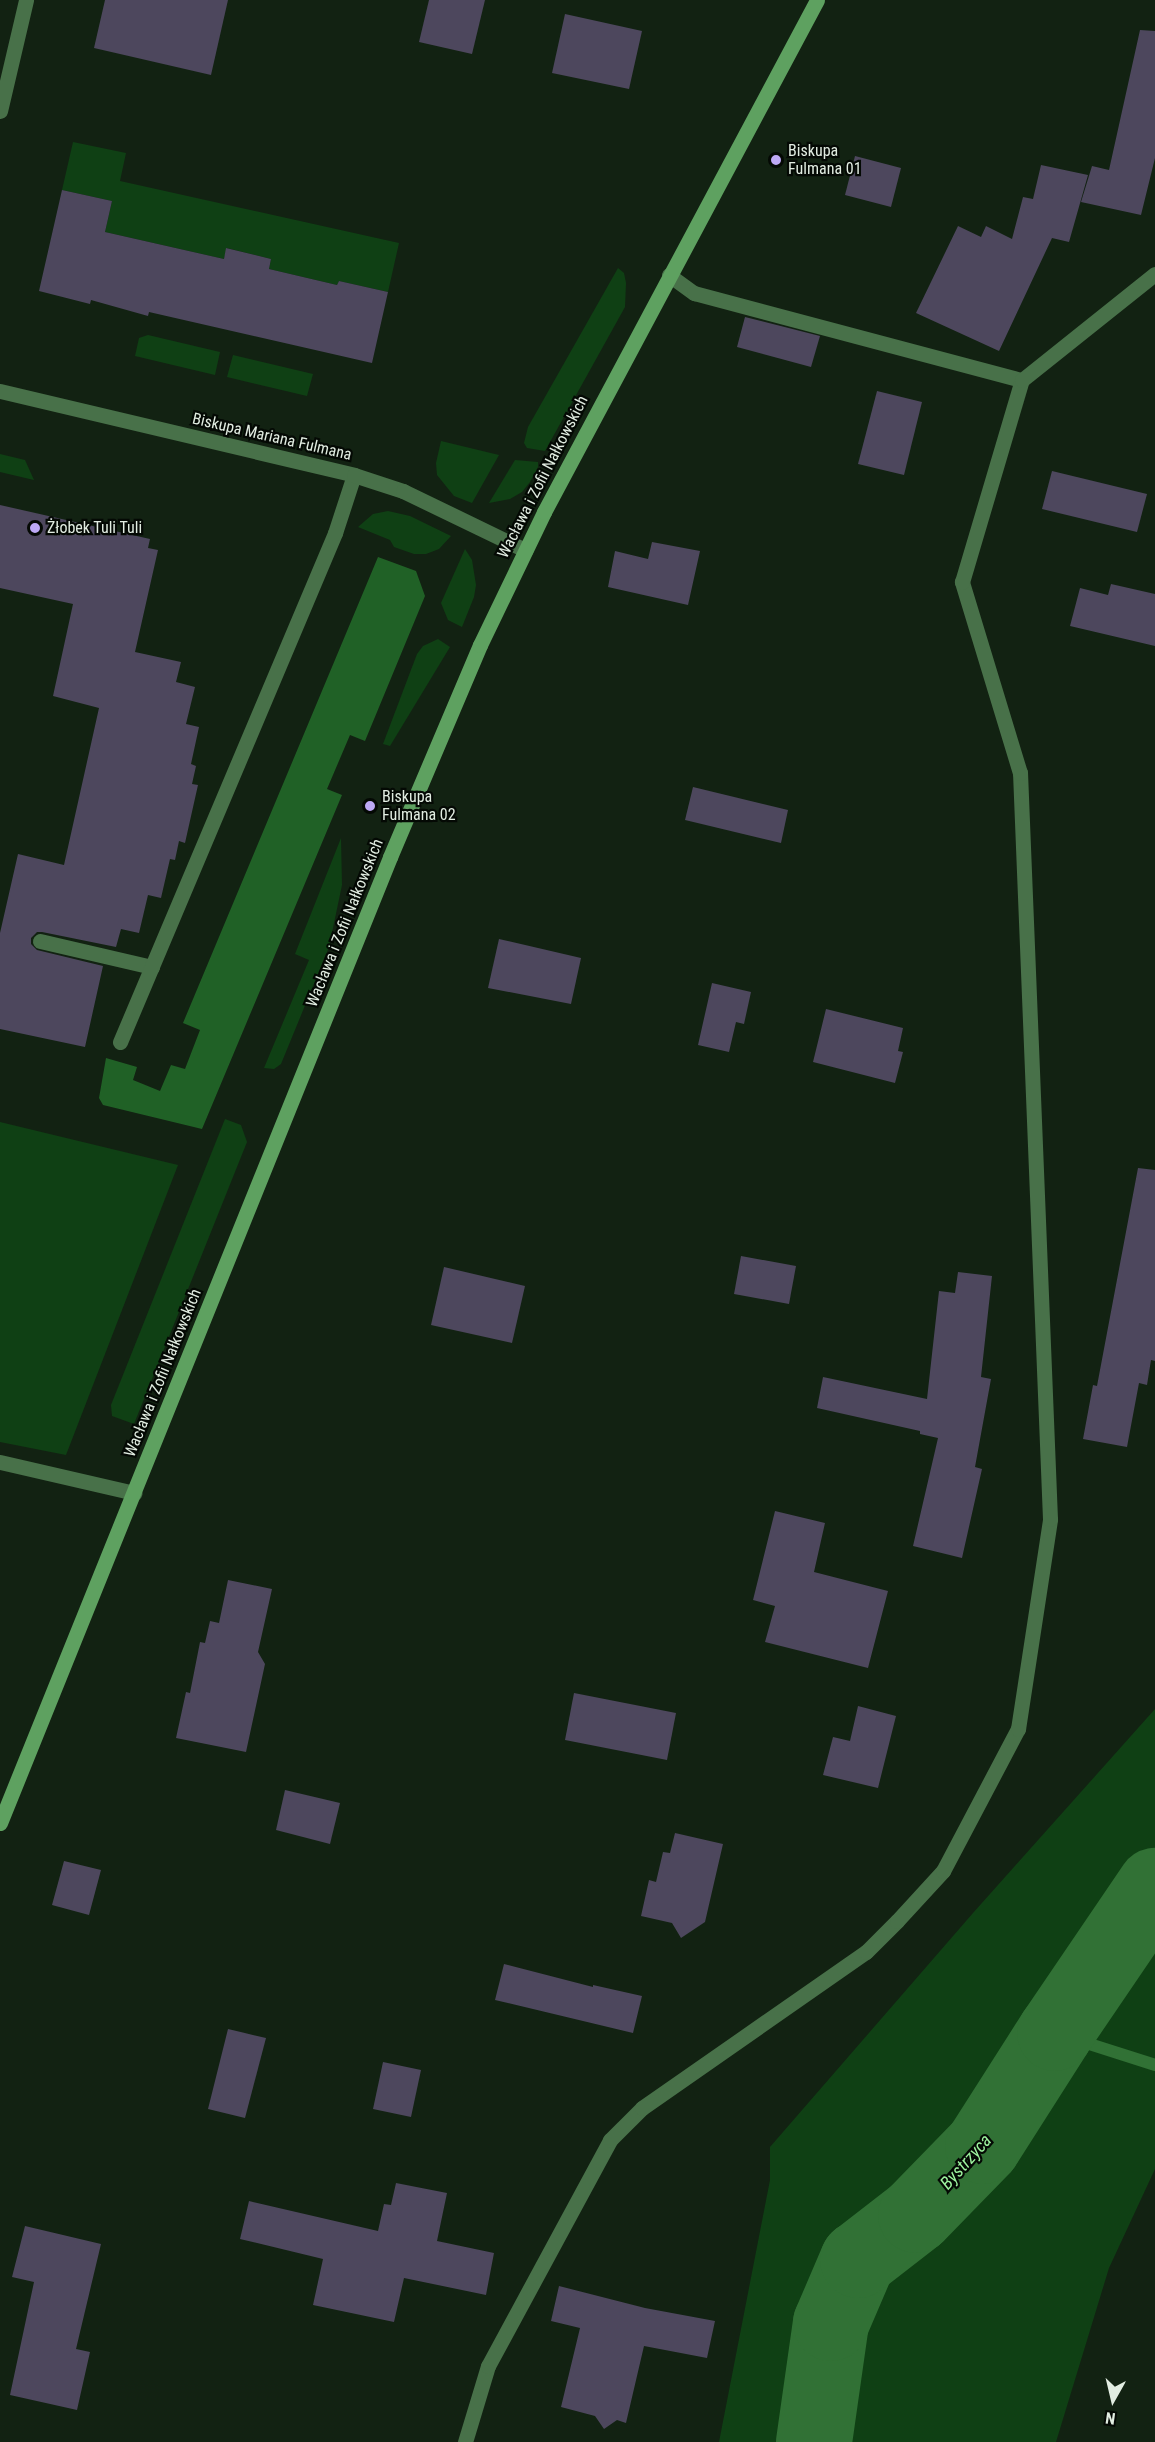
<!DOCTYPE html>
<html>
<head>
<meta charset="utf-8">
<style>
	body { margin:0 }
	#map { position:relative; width:1155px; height:2442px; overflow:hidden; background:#122212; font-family:"Roboto Condensed",sans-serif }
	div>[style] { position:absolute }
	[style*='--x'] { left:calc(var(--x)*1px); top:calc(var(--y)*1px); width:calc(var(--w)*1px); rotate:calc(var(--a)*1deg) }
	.green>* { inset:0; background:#0f4014 }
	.forest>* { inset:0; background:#206126 }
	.stream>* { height:12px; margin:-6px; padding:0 6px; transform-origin:6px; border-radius:6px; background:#317135 }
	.river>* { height:76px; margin:-38px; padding:0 38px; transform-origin:38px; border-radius:38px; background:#317135 }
	.building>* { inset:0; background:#4d475d }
	.lane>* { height:15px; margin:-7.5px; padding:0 7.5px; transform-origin:7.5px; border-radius:7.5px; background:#487149 }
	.street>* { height:15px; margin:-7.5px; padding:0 7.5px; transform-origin:7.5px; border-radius:7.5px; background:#487149 }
	.secondary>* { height:15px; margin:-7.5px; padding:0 7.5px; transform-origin:7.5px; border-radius:7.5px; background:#5ea160 }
	.dots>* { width:16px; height:16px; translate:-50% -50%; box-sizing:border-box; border:3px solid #040904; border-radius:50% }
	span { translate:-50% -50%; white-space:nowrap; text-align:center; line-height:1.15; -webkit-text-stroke:4.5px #040904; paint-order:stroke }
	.poi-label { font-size:16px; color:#e2ede2 }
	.left { translate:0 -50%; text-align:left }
	.street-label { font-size:16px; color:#e2ede2 }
	.water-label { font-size:18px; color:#9ef49f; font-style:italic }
	.north { position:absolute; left:1083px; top:2370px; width:60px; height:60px; -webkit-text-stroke:4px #040904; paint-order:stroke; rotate:188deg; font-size:16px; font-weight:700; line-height:24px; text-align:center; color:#e2ede2 }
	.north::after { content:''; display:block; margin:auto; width:21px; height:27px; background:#e2ede2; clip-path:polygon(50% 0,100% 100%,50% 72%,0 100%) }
</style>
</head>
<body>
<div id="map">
	<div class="green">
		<i style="clip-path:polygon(73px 142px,126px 153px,120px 181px,399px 243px,388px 292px,339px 281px,337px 285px,269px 269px,271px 259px,227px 248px,224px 259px,105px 232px,112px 201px,62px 190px)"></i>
		<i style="clip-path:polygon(618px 268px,624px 273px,626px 283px,625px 307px,545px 451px,527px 448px,524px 443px,528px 427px)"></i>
		<i style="clip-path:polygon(148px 335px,220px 352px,215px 375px,135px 356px,139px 338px)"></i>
		<i style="clip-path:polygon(233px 355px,313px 374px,307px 396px,227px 377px)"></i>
		<i style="clip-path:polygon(441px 441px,499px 455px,472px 503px,454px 496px,437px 475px,436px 463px)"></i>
		<i style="clip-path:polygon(0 454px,25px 460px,34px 480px,0 472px)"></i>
		<i style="clip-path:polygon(515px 460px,538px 462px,538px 467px,530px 482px,522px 492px,510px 499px,489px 503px)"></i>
		<i style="clip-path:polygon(388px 511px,410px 516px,451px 536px,439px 549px,426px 554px,414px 554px,394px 547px,390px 540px,358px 527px,373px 514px)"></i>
		<i style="clip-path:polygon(465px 549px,472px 560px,476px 585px,474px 597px,462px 627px,448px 620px,441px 603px)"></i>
		<i style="clip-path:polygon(438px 639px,450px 647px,390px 746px,383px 744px,417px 654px,423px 646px)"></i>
		<i style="clip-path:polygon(341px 838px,342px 885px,329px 947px,281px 1064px,274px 1069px,264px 1068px,309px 960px,295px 954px)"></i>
		<i style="clip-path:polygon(225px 1119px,241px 1125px,247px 1142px,134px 1424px,112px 1416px,111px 1405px)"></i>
		<i style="clip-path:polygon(0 1122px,178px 1165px,66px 1455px,0 1442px)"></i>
		<i style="clip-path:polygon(1155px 1709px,1155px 2169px,1109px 2268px,1056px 2442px,719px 2442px,770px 2180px,770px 2147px,973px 1913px)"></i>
	</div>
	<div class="forest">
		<i style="clip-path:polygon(378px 557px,416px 571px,425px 596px,365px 741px,350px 735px,327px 789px,342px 795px,202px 1129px,103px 1105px,99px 1098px,106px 1058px,137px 1067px,133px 1080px,160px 1091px,171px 1065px,185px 1069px,200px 1030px,183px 1023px)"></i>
	</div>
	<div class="stream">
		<i style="--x:1055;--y:2033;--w:105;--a:17.7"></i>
	</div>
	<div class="river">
		<i style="--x:814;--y:2442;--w:120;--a:-81.9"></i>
		<i style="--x:831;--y:2323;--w:69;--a:-66.8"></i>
		<i style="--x:858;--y:2260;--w:73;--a:-37.8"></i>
		<i style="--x:916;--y:2215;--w:96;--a:-45.8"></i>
		<i style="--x:983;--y:2146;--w:134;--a:-57.5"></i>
		<i style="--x:1055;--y:2033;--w:178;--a:-55.8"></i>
	</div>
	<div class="building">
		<i style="clip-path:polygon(105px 0,228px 0,211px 75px,94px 48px)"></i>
		<i style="clip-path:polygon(429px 0,485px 0,472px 54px,419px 42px)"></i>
		<i style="clip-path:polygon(565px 14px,642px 31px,629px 89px,552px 73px)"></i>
		<i style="clip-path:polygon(1140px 30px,1155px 31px,1155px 158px,1141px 215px,1081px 202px,1092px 166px,1109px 170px)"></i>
		<i style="clip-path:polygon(855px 156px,901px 168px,891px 207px,845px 195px)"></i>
		<i style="clip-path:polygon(1041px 165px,1088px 175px,1069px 242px,1052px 238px,999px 351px,916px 313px,958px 226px,981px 237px,986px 226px,1012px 239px,1023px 197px,1033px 199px)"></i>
		<i style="clip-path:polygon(62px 190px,112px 201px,105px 232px,224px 259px,226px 248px,271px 259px,269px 269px,337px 285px,339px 281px,388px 292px,372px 363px,149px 312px,148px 316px,91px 300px,90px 304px,39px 291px)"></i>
		<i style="clip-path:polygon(745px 317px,820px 336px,811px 367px,737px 347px)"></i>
		<i style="clip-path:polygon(877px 391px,922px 402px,904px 475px,858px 464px)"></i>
		<i style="clip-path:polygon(1052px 471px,1147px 494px,1137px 532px,1042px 509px)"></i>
		<i style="clip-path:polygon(0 505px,150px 539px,148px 548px,158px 550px,135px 652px,181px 662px,176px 682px,195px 687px,186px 724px,199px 727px,191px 764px,196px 766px,192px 784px,198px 785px,185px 843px,179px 841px,175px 860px,170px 859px,161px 898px,148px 895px,139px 933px,121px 929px,116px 947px,42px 932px,37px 932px,31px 938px,31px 944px,37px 950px,103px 966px,85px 1047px,0 1029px,0 933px,18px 854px,64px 865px,99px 708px,53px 696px,73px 604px,0 588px)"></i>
		<i style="clip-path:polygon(652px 542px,700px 551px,688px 605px,608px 587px,615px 551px,648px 559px)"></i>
		<i style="clip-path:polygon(1111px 584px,1155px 594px,1155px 646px,1070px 626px,1080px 588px,1108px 595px)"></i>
		<i style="clip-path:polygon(693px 787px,788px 810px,781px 843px,685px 820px)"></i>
		<i style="clip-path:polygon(499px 939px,581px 958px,571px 1004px,488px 988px)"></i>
		<i style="clip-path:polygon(712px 983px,751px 992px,744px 1024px,736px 1022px,729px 1052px,698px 1045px)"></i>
		<i style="clip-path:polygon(826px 1009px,903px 1028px,898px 1051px,903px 1052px,895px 1083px,813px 1062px)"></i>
		<i style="clip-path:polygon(1138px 1168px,1155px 1170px,1155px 1361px,1151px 1360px,1147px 1385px,1139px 1383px,1127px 1447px,1083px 1439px,1093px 1385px,1097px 1386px)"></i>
		<i style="clip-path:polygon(741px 1256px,796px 1266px,789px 1304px,734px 1294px)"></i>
		<i style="clip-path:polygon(444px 1267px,525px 1286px,512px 1343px,431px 1325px)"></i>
		<i style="clip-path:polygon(958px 1272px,992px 1276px,981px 1377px,991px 1379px,975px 1467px,982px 1469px,962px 1558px,913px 1546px,938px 1438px,920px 1434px,920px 1431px,817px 1408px,823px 1377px,927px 1399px,939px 1291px,955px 1293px)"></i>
		<i style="clip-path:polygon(775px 1511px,825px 1523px,814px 1572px,888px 1591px,868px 1668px,765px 1642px,775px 1606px,753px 1600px)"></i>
		<i style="clip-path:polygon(228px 1580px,272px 1589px,258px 1652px,265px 1664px,246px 1752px,176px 1738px,186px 1692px,190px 1693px,200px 1642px,205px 1643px,210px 1621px,219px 1623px)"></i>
		<i style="clip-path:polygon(574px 1693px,676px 1713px,667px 1760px,565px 1740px)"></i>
		<i style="clip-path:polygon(858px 1706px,896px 1716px,878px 1788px,823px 1775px,833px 1737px,850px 1741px)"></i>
		<i style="clip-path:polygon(285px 1790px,340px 1803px,330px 1844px,276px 1830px)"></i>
		<i style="clip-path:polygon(675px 1833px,723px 1844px,705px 1922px,681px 1938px,672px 1923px,641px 1916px,649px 1880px,656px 1882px,663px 1852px,670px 1853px)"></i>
		<i style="clip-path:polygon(64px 1861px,101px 1870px,89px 1915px,52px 1905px)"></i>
		<i style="clip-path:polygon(504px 1964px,593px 1987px,593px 1985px,642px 1996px,633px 2033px,495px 2000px)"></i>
		<i style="clip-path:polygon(228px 2029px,266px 2038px,245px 2118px,208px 2109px)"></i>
		<i style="clip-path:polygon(383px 2062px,421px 2070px,411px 2117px,373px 2109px)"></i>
		<i style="clip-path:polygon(396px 2183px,447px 2193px,437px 2241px,494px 2253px,486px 2295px,404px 2278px,394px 2322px,313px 2305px,323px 2259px,240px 2239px,249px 2201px,378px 2231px,384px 2204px,391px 2205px)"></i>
		<i style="clip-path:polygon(25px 2226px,101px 2244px,76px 2349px,90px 2352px,77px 2410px,10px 2395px,34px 2282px,12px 2277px)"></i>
		<i style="clip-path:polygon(559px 2286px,645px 2308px,715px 2321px,707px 2358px,644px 2346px,626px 2423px,617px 2420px,604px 2429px,595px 2416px,561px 2407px,580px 2328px,551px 2321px)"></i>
	</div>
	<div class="lane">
		<i style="--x:40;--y:941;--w:115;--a:13.1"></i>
		<i style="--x:120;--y:1042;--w:553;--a:-67.1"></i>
		<i style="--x:335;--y:533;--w:61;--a:-71.9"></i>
		<i style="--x:0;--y:1462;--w:138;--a:13"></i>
	</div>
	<div class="street">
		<i style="--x:0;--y:111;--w:114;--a:-76.8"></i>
		<i style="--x:669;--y:275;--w:31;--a:36"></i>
		<i style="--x:694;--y:293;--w:339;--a:14.9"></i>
		<i style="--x:0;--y:391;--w:364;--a:13.3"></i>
		<i style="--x:354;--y:475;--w:52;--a:18.1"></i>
		<i style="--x:403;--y:491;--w:136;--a:25.8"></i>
		<i style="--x:465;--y:2442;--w:79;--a:-73.2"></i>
		<i style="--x:488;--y:2366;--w:257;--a:-61.6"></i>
		<i style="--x:610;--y:2140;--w:45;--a:-45"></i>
		<i style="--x:642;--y:2108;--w:273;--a:-34.9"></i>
		<i style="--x:866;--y:1952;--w:44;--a:-45"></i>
		<i style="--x:897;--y:1921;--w:68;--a:-47.4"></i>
		<i style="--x:943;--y:1871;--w:161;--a:-62.2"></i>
		<i style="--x:1018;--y:1729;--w:212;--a:-81.3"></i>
		<i style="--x:1050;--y:1519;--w:747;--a:-92.3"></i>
		<i style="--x:1020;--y:773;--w:200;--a:-106.9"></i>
		<i style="--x:962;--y:582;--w:211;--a:-73.5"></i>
		<i style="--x:1022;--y:380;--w:170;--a:-38.6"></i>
	</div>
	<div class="secondary">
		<i style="--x:0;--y:1823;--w:1042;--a:-68.01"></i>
		<i style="--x:390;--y:857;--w:230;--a:-67"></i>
		<i style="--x:480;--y:645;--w:148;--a:-64.3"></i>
		<i style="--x:544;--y:512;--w:580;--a:-61.93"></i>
	</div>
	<div class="dots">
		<i style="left:776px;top:160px;background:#bda9f5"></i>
		<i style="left:35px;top:528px;background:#bda9f5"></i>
		<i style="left:370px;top:806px;background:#bda9f5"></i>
	</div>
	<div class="poi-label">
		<span class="left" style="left:788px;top:160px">Biskupa<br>Fulmana 01</span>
		<span class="left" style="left:47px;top:528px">Żłobek Tuli Tuli</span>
		<span class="left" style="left:382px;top:806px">Biskupa<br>Fulmana 02</span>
	</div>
	<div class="street-label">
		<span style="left:272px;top:437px;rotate:13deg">Biskupa Mariana Fulmana</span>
		<span style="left:543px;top:477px;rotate:-63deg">Wacława i Zofii Nałkowskich</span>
		<span style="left:345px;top:923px;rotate:-68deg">Wacława i Zofii Nałkowskich</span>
		<span style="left:163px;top:1373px;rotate:-68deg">Wacława i Zofii Nałkowskich</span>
	</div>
	<div class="water-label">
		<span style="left:966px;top:2162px;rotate:-48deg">Bystrzyca</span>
	</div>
	<div class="north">N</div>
</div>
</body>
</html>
